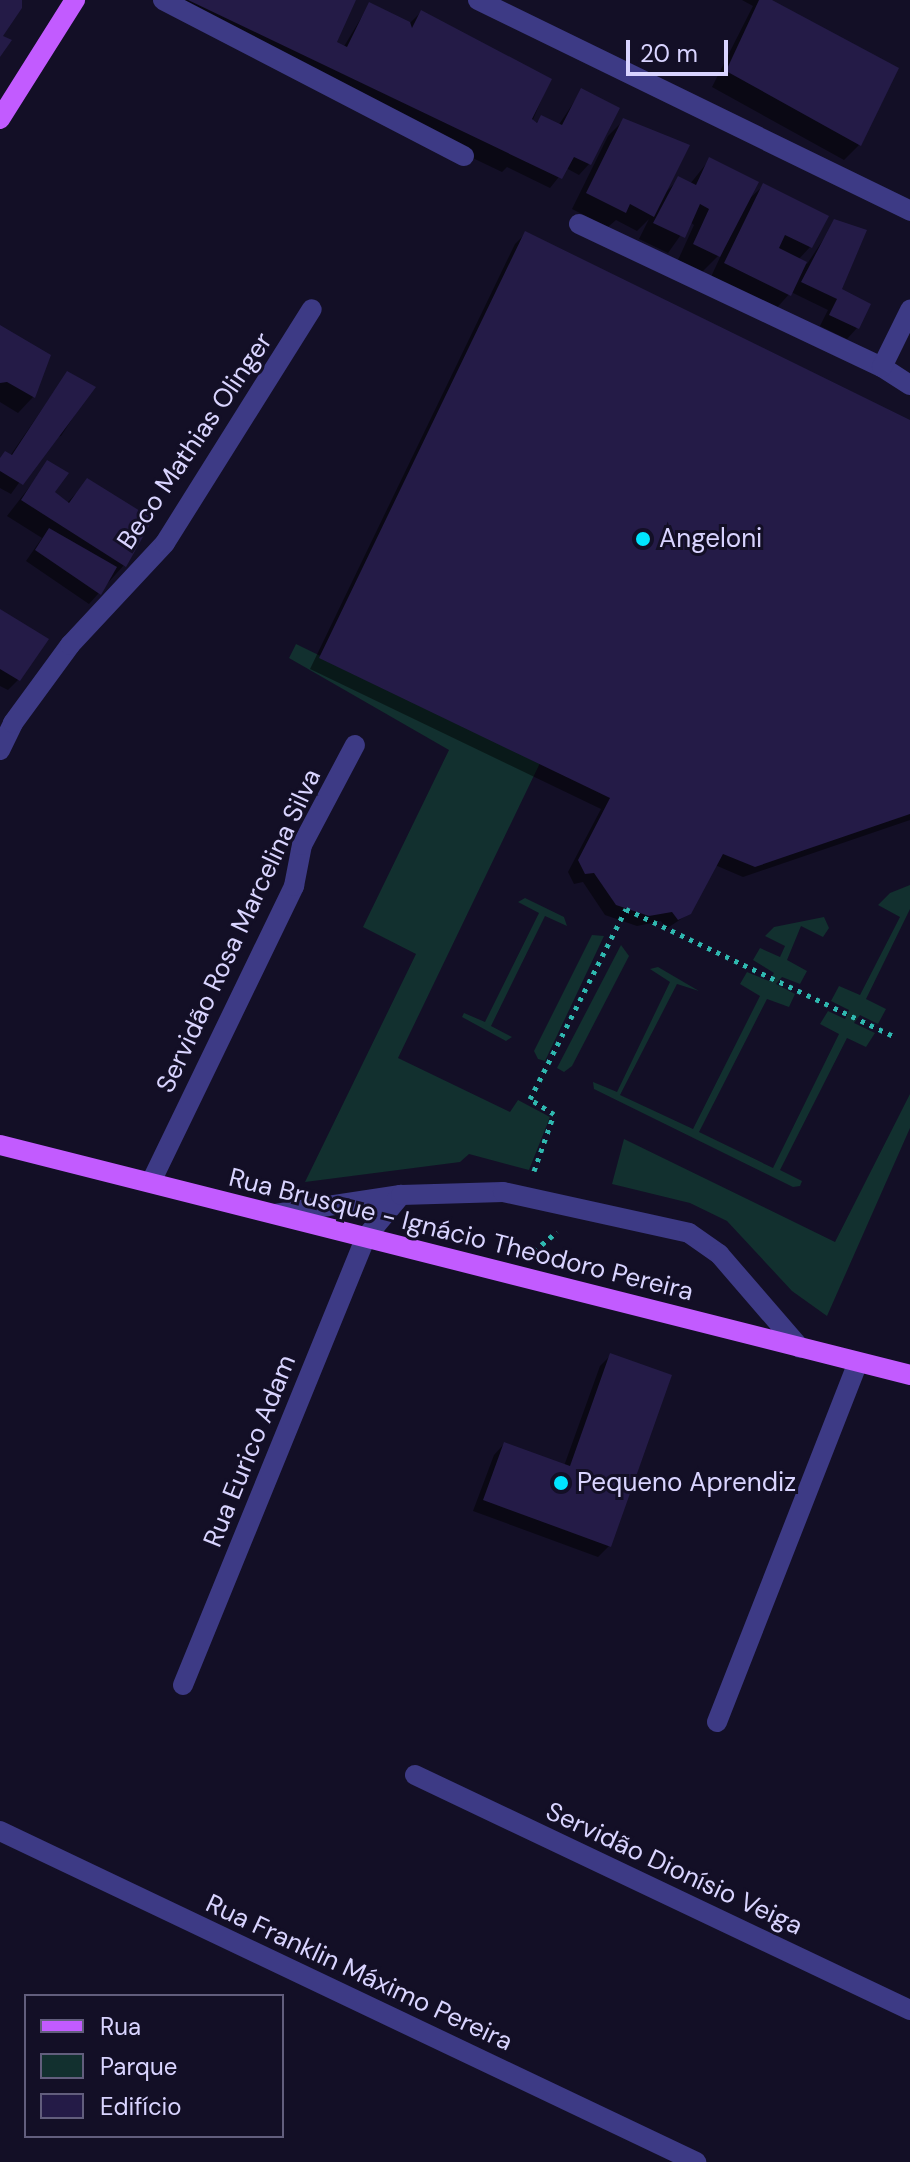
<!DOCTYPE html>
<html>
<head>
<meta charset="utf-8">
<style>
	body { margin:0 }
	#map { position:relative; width:910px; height:2162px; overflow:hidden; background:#130f26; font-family:"DM Sans",sans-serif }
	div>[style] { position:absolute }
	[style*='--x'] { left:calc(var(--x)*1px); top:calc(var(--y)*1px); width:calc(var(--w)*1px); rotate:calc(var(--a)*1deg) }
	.green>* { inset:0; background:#12302f }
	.shadow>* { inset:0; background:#0007 }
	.building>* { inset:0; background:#241b47 }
	.path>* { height:5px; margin-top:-2.5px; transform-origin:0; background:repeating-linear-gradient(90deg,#2fb8b0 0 4px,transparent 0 10px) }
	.minor>* { height:20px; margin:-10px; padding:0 10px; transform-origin:10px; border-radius:10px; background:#3d3a85 }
	.major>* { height:20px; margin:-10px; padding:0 10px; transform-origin:10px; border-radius:10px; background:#c25bff }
	.dots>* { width:22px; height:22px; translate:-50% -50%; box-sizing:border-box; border:4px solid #130f26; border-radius:50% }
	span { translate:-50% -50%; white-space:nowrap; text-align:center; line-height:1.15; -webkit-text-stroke:6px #130f26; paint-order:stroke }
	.street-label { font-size:26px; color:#d9d4ff }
	.poi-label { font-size:26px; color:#d9d4ff }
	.left { translate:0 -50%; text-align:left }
	.legend { position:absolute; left:24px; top:1994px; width:260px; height:144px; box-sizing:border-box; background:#130f26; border:2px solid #625e7d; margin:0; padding:10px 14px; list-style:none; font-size:24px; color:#d9d4ff }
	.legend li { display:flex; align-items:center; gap:16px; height:40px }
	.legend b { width:40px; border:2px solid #625e7d }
	.scale { position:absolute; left:626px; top:40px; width:102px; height:36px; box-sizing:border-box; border:4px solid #d9d4ff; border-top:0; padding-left:10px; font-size:24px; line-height:28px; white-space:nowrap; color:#d9d4ff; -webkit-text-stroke:6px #130f26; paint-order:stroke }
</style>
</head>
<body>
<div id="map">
	<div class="green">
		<i style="clip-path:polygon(296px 644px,540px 763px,398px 1058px,510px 1112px,518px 1100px,550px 1117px,529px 1170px,469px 1154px,460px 1162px,305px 1182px,416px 954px,363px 927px,449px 750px,289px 658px)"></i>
		<i style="clip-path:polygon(910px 885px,910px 909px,866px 999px,886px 1009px,878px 1024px,860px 1015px,854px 1023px,875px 1033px,866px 1047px,847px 1038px,780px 1170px,802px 1181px,800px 1186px,793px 1187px,594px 1089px,593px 1082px,617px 1092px,670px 982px,650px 969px,658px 967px,699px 991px,677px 984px,620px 1095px,693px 1129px,760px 996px,740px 984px,747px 972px,769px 981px,774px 973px,753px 960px,760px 948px,780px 957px,785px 946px,765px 936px,774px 927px,824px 917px,829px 928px,823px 937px,801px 926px,787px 960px,807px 971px,800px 984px,782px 977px,776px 984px,795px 994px,789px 1007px,767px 999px,699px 1132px,773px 1168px,839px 1034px,820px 1024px,828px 1011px,845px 1019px,849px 1010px,831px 1001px,839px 986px,860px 995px,900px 917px,878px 905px,890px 893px)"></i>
		<i style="clip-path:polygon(525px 898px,564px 917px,567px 926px,545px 916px,491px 1026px,512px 1037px,506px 1041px,462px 1017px,464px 1013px,485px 1022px,539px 913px,518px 902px)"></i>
		<i style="clip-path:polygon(592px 935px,604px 936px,545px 1061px,538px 1059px,534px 1051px)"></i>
		<i style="clip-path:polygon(621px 945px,629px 956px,572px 1066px,564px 1072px,557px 1068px)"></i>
		<i style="clip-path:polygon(910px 1094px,910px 1128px,827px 1316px,792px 1291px,727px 1221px,690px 1203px,612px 1184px,624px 1139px,835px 1242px)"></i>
	</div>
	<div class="shadow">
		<i style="clip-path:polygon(173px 0,354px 0,334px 43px,343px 48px,369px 5px,409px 24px,421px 12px,550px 80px,528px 131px,541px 118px,558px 126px,582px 90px,589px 164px,579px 175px,566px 168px,550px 188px,507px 167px,502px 172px,366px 107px)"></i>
		<i style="clip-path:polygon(742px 0,769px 0,859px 145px,844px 160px,712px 87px,753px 6px)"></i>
		<i style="clip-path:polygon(624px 120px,665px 193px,679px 179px,690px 184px,710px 159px,749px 199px,763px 186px,810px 247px,798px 260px,807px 264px,835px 222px,840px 290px,857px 328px,847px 339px,820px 326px,828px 310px,791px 292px,774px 311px,710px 279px,723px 251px,702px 272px,678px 260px,694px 225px,690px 222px,668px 253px,639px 239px,649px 219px,637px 231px,616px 220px,608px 227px,572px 209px,608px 136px)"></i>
		<i style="clip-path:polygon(525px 234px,910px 422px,910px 820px,743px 877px,715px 865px,690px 913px,666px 929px,661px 921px,637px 926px,605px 915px,583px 882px,574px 884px,568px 872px,601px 809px,310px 669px,515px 244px)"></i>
		<i style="clip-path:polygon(0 327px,49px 356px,33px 397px,18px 413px,0 402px)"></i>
		<i style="clip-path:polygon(67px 373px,93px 387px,61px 436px,51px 438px,11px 494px,0 488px,0 458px,10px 456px)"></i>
		<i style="clip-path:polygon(48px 463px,52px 492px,67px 503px,88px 481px,124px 565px,89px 604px,26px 561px,42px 538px,7px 516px)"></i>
		<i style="clip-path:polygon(0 611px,18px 680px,8px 690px,0 686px)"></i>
		<i style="clip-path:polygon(611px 1355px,609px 1546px,598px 1557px,473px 1511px,494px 1455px,504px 1444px,564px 1466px,600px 1366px)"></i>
	</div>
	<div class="building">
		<i style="clip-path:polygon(0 0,22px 0,22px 8px,3px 36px,12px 40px,0 57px)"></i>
		<i style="clip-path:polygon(188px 0,356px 0,337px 42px,347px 47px,369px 2px,410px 22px,412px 28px,421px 10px,552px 79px,532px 119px,537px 123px,541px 115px,562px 125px,581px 88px,620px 108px,591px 165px,574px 157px,562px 179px)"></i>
		<i style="clip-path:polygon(759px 0,772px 0,899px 68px,861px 146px,726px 71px)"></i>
		<i style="clip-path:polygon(623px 118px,690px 145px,654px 217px,630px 204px,626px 213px,586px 193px)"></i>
		<i style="clip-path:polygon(709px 157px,759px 182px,720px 257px,693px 244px,709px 209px,700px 204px,685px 238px,653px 223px,678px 176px,696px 185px)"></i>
		<i style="clip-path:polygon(763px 183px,829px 216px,812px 248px,785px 235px,779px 248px,807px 262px,791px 296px,724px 263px)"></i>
		<i style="clip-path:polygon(834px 219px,867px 230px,842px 289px,871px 304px,859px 329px,829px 315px,837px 299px,801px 282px)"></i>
		<i style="clip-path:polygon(525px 231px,910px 420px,910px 814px,755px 867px,723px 854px,691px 914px,678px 920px,672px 912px,649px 916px,616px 905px,594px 873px,585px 874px,578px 860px,610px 798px,319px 658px)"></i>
		<i style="clip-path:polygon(0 325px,51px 355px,35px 398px,7px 382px,0 383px)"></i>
		<i style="clip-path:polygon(67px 371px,96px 387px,23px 485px,0 471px,0 458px,5px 451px,12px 455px)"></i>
		<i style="clip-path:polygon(47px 460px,69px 473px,55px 492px,69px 503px,87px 478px,153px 519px,126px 567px,21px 500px)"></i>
		<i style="clip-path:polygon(49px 528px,117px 567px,101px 595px,35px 550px)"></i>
		<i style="clip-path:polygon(0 609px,49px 639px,20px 681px,0 669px)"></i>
		<i style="clip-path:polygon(610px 1353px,672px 1375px,611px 1547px,483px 1500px,504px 1442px,570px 1466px)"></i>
	</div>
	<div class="path">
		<i style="--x:534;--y:1171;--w:60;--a:-70.7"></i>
		<i style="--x:554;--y:1114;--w:28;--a:-148"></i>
		<i style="--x:530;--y:1099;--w:213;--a:-63.2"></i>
		<i style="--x:626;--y:909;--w:296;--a:25.4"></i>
		<i style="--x:534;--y:1251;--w:30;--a:-40"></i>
	</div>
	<div class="minor">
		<i style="--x:163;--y:0;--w:339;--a:27.4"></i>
		<i style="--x:478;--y:0;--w:481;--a:26"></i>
		<i style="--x:579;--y:224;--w:335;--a:25.3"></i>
		<i style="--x:882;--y:367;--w:33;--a:33"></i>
		<i style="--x:882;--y:367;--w:64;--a:-63.8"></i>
		<i style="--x:0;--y:750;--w:30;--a:-64"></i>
		<i style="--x:13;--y:723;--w:97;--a:-53.8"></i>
		<i style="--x:70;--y:645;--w:139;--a:-47"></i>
		<i style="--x:165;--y:543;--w:276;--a:-57.9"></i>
		<i style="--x:151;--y:1182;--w:329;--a:-64.2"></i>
		<i style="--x:294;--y:886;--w:42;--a:-79"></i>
		<i style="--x:302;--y:845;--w:113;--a:-62.1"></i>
		<i style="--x:275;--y:1214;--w:127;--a:-8.6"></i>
		<i style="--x:183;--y:1685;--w:484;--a:-67.8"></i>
		<i style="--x:366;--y:1237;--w:55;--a:-50.2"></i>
		<i style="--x:401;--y:1195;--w:102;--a:-1.7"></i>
		<i style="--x:503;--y:1192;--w:190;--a:12.4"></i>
		<i style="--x:689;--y:1233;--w:37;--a:35"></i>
		<i style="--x:719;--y:1254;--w:124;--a:49.2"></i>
		<i style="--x:717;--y:1722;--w:384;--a:-68.6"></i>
		<i style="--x:415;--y:1775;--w:548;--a:25.4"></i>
		<i style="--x:0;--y:1831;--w:771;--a:25.43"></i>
	</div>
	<div class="major">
		<i style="--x:0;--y:119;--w:141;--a:-57.8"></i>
		<i style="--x:0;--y:1145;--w:939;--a:14.18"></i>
	</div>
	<div class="dots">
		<i style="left:643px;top:539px;background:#00e5ff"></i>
		<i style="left:561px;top:1483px;background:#00e5ff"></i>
	</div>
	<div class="street-label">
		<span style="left:195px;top:441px;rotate:-56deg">Beco Mathias Olinger</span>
		<span style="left:239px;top:931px;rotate:-65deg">Servidão Rosa Marcelina Silva</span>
		<span style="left:461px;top:1235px;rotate:14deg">Rua Brusque - Ignácio Theodoro Pereira</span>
		<span style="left:250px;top:1451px;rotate:-68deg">Rua Eurico Adam</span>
		<span style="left:674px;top:1869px;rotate:25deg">Servidão Dionísio Veiga</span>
		<span style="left:359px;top:1973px;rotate:25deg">Rua Franklin Máximo Pereira</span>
	</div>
	<div class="poi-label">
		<span class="left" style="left:659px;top:539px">Angeloni</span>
		<span class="left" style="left:577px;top:1483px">Pequeno Aprendiz</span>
	</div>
	<ul class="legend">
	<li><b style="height:10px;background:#c25bff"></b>Rua</li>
	<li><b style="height:22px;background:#12302f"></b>Parque</li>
	<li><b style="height:22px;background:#241b47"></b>Edifício</li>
	</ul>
	<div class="scale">20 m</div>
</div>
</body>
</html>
